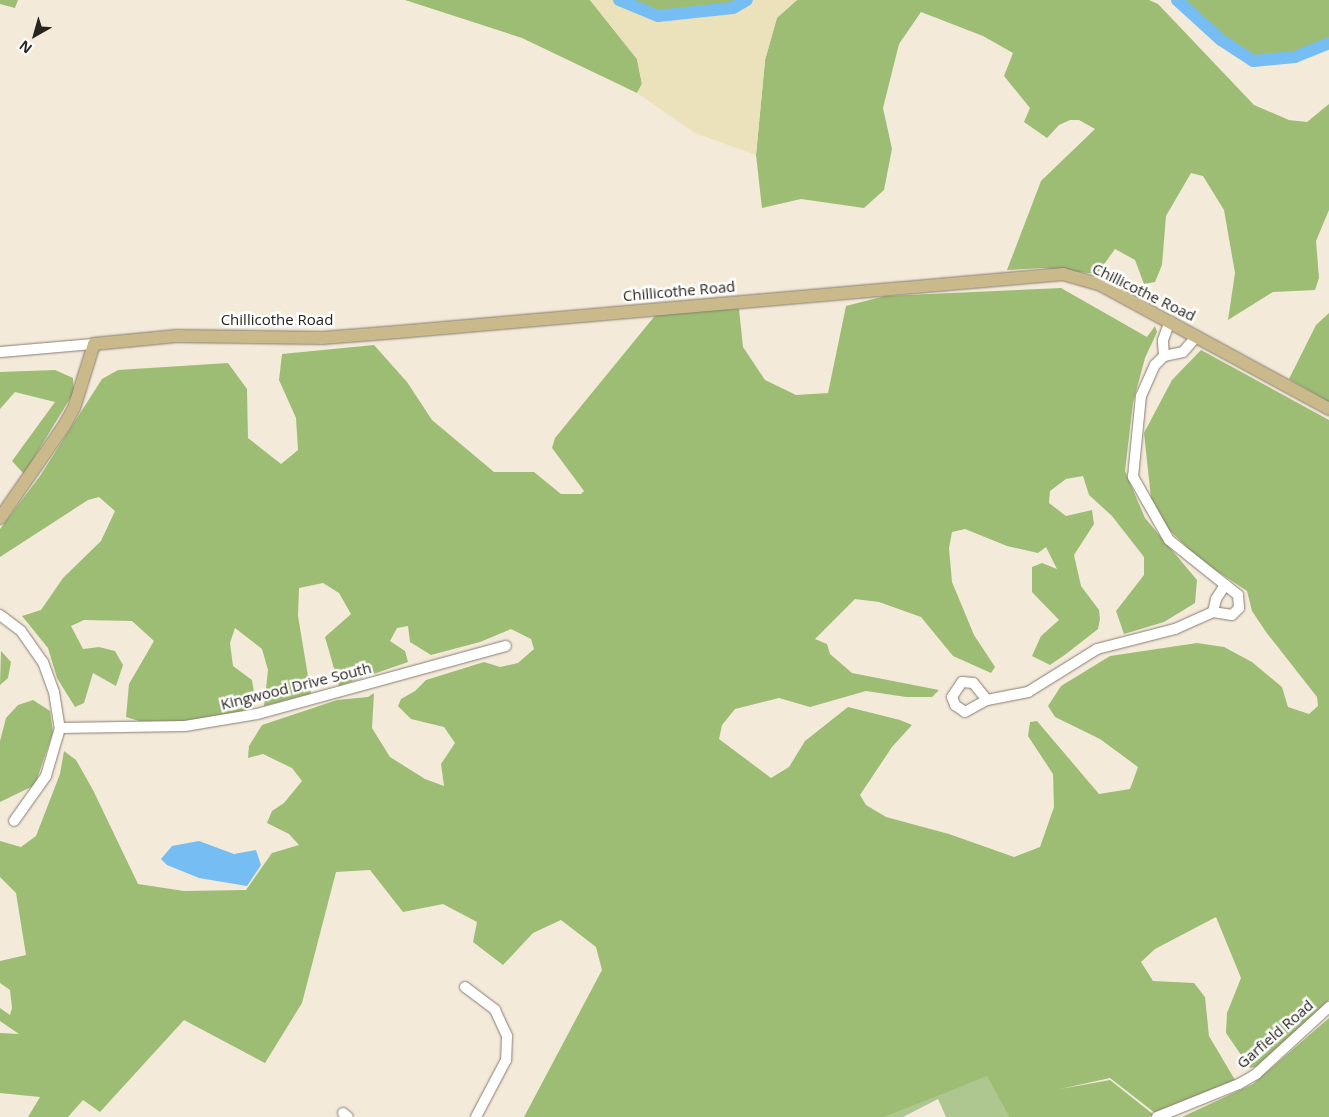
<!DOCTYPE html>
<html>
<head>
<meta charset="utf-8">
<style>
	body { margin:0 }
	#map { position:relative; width:1329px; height:1117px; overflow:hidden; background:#f4eada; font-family:"Open Sans",sans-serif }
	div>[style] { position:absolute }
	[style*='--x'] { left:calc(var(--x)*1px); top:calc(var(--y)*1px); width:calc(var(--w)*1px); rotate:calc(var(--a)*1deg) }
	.green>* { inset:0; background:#aec790 }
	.forest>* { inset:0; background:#9dbd74 }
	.sand>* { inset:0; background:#ebe2bc }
	.water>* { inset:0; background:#76bdf3 }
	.river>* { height:12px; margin:-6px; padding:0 6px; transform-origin:6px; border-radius:6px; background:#76bdf3 }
	.roads { filter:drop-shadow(0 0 1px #867d70) drop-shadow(0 0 1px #867d70) }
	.minor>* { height:10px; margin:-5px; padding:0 5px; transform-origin:5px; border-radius:5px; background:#fff }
	.major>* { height:12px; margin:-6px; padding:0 6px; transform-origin:6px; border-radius:6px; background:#cab98a }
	span { translate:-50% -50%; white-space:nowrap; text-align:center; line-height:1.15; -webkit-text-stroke:5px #fff; paint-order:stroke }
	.street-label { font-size:15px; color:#28241e }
	.north { position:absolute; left:10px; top:10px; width:50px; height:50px; -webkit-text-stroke:4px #fff; paint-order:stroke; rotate:218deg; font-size:14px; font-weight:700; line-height:20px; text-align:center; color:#28241e }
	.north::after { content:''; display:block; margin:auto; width:18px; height:22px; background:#28241e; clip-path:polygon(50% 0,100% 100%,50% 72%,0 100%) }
</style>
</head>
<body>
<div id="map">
	<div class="green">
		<i style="clip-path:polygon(987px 1075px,1009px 1117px,946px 1117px,938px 1099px,903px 1117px,885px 1117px)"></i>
	</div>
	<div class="forest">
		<i style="clip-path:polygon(0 0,18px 0,15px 8px,0 4px)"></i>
		<i style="clip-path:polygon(405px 0,590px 0,637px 59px,642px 84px,637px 93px,522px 38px)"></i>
		<i style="clip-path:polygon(619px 0,747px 0,733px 8px,658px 16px)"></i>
		<i style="clip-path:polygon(797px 0,1149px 0,1158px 4px,1254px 105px,1289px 120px,1307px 122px,1329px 104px,1329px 210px,1316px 241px,1319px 278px,1315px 290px,1273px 292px,1228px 320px,1235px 273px,1224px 210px,1203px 176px,1191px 173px,1166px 216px,1162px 265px,1155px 282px,1144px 284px,1135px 260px,1115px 249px,1097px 274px,1043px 268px,1007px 270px,1041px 181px,1095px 129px,1079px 120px,1070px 120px,1059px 125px,1047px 138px,1024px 122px,1030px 108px,1004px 76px,1013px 53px,983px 36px,921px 12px,899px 44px,883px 108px,892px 149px,884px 190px,864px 208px,801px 199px,762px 208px,756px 155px,765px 60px,777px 17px)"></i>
		<i style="clip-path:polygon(1183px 0,1329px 0,1329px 43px,1295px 57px,1253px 61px,1221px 40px)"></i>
		<i style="clip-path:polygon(1061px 288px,1147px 337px,1155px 326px,1157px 332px,1145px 358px,1133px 403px,1125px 471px,1145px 518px,1197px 580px,1195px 603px,1164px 622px,1124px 634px,1116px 611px,1144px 575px,1144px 557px,1112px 516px,1089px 495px,1083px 476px,1066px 479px,1050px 491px,1049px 503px,1066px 516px,1092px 510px,1094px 524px,1074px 555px,1081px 586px,1099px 610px,1100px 619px,1098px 629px,1066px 654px,1050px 665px,1032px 656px,1041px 636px,1059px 620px,1032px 592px,1032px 567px,1042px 563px,1057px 569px,1046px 547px,1038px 553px,1007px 546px,965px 529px,952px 532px,949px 548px,952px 582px,974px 635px,995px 667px,991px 673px,953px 656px,921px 617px,879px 602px,855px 599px,815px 639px,827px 644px,830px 654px,852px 673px,939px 690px,932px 697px,906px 697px,866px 691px,810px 707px,779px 698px,735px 709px,722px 725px,719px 739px,771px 778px,789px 767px,805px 741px,848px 707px,900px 720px,912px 725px,892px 747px,860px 795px,866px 805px,886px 817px,949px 834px,1014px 857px,1040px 847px,1054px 807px,1053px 774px,1028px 736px,1030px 722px,1037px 721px,1099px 794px,1130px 789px,1138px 767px,1100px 739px,1055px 717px,1048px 706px,1061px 686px,1110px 656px,1197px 643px,1224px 647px,1252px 662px,1282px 687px,1288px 707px,1309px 714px,1318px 706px,1317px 697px,1266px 632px,1252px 611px,1247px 591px,1200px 560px,1165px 526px,1151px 498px,1144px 433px,1172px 380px,1201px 350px,1329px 420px,1329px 1000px,1259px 1066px,1250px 1068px,1226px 1033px,1227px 1013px,1241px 978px,1216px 917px,1155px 949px,1141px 962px,1153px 981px,1194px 983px,1205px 997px,1209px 1036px,1235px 1080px,1155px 1113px,1110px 1078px,1060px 1089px,1110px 1080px,1154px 1115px,1148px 1117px,1009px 1117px,987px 1076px,885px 1117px,524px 1117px,602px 970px,596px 947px,561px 920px,533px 933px,503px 965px,473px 942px,477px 922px,443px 904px,403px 912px,370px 870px,336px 872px,302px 1003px,265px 1063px,184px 1020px,100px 1112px,83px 1100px,68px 1117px,28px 1117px,40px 1097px,0 1093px,0 1033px,19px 1034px,0 1021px,0 1008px,10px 1015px,12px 1008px,10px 990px,0 983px,0 961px,26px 955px,16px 893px,0 877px,0 841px,21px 847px,36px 836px,60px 774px,64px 751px,76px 760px,93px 790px,138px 884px,184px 891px,246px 890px,272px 853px,299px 845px,289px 834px,267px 823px,272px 811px,284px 803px,302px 781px,292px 768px,263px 754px,248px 758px,249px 746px,262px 725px,337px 700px,368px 697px,374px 693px,372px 728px,390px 757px,425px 779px,444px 786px,441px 764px,455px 743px,444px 727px,411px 719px,398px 706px,401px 699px,415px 691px,426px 680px,484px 662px,500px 667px,518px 663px,534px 649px,531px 639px,511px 629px,480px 642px,431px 655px,410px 642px,408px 626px,397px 628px,390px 641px,405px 651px,408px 662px,339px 686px,325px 637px,351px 614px,339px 593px,323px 583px,299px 588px,298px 616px,311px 694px,264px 706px,268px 670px,262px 649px,235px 628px,230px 643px,233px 666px,252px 680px,255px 698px,249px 711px,187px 722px,139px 721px,126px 717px,129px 684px,154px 641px,132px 621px,84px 620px,71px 626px,83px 649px,99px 647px,115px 651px,123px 665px,116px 686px,93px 673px,84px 703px,75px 707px,57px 678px,48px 648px,22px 616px,41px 610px,63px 578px,101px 541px,115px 511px,99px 497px,88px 500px,0 557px,0 529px,40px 476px,102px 379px,118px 370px,228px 363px,247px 389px,248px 438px,281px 464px,298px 450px,296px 418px,279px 380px,282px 354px,374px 345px,407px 382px,432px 420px,494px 472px,534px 472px,561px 494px,581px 494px,584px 491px,552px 448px,555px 438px,658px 312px,739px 309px,743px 347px,765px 380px,796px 395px,828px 393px,846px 306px,885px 296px)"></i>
		<i style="clip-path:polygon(1329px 313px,1329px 402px,1289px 379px,1316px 325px)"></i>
		<i style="clip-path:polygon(55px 370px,73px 378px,74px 392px,24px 474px,12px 461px,55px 402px,15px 392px,0 409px,0 372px)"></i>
		<i style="clip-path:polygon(1px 651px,11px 662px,8px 678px,0 685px)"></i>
		<i style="clip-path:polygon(33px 700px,50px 711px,53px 732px,35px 785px,0 802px,0 741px,6px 718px,18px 705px)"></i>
		<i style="clip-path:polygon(1329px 1018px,1329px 1117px,1182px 1117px,1253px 1084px)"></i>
	</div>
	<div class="sand">
		<i style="clip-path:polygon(590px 0,619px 0,659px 16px,733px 8px,747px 0,797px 0,777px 18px,765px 60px,756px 155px,695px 133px,637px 93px,642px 84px,637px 59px)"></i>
	</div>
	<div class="water">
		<i style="clip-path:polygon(199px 841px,234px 854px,256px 850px,261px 865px,247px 886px,199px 878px,167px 865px,161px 859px,172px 846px)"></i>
	</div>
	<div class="river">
		<i style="--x:619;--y:0;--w:42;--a:22.3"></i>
		<i style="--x:658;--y:16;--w:75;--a:-6.1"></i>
		<i style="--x:733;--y:8;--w:16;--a:-30"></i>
		<i style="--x:1177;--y:0;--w:59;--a:42.3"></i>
		<i style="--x:1221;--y:40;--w:38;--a:33"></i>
		<i style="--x:1253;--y:61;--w:42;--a:-5.4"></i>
		<i style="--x:1295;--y:57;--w:37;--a:-22"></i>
	</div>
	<div class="roads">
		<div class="minor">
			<i style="--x:0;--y:352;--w:94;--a:-4.9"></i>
			<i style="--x:1164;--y:356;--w:16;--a:-94"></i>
			<i style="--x:1163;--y:340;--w:20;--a:-70"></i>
			<i style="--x:1213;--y:612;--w:13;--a:-77"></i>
			<i style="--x:1216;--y:599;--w:17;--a:-57"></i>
			<i style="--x:0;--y:615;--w:26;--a:37"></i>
			<i style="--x:21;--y:631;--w:38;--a:55"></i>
			<i style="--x:43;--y:662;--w:32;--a:70"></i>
			<i style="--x:54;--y:692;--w:36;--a:81"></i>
			<i style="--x:60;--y:728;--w:50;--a:106.3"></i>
			<i style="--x:46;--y:776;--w:55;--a:125.4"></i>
			<i style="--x:987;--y:700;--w:22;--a:-129"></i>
			<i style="--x:973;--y:683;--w:11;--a:-175"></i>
			<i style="--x:962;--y:682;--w:18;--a:124"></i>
			<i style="--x:952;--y:697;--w:9;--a:69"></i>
			<i style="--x:955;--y:705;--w:12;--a:35"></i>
			<i style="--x:965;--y:712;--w:25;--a:-29"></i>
			<i style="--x:987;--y:700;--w:42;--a:-11"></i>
			<i style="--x:1028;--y:692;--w:81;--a:-31.9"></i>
			<i style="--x:1097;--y:649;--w:81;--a:-14.4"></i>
			<i style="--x:1175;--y:629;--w:42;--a:-24.1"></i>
			<i style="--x:1213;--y:612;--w:19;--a:9"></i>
			<i style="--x:1232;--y:615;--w:10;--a:-45"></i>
			<i style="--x:1239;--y:608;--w:13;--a:-94"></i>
			<i style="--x:1238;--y:595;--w:88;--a:-141.4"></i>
			<i style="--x:1169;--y:540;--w:73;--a:-119.7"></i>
			<i style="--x:1133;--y:477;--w:81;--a:-84.4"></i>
			<i style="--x:1141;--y:396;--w:34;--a:-66"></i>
			<i style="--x:1155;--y:365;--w:13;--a:-45"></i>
			<i style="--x:1164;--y:356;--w:19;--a:-12"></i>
			<i style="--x:1183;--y:352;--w:21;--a:-49"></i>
			<i style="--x:60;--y:728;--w:125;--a:-0.9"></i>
			<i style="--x:185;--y:726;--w:73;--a:-9.5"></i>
			<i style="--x:257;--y:714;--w:258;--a:-15.3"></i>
			<i style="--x:465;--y:987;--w:38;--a:37"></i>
			<i style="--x:495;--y:1010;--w:29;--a:65"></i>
			<i style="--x:507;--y:1036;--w:24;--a:92"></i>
			<i style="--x:506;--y:1060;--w:64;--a:117.8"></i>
			<i style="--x:343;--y:1113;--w:6;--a:39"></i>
			<i style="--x:1157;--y:1117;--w:88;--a:-21.9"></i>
			<i style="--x:1239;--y:1084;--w:20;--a:-30"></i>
			<i style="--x:1256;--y:1074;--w:99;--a:-42.5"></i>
		</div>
		<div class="major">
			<i style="--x:0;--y:518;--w:112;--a:-55.2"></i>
			<i style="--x:64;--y:426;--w:21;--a:-61"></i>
			<i style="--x:74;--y:408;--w:67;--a:-72.6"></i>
			<i style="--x:94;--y:344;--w:83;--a:-5.5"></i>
			<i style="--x:177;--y:336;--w:145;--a:0.8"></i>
			<i style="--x:322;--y:338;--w:76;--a:-4.5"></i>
			<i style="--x:398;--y:332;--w:668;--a:-4.98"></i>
			<i style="--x:1063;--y:274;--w:40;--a:16"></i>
			<i style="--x:1101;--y:285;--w:260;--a:28.5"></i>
		</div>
	</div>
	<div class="street-label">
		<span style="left:679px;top:291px;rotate:-5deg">Chillicothe Road</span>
		<span style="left:1144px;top:292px;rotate:26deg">Chillicothe Road</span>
		<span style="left:277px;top:320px">Chillicothe Road</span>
		<span style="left:296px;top:686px;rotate:-14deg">Kingwood Drive South</span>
		<span style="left:1275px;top:1034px;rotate:-41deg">Garfield Road</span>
	</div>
	<div class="north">N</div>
</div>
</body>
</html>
